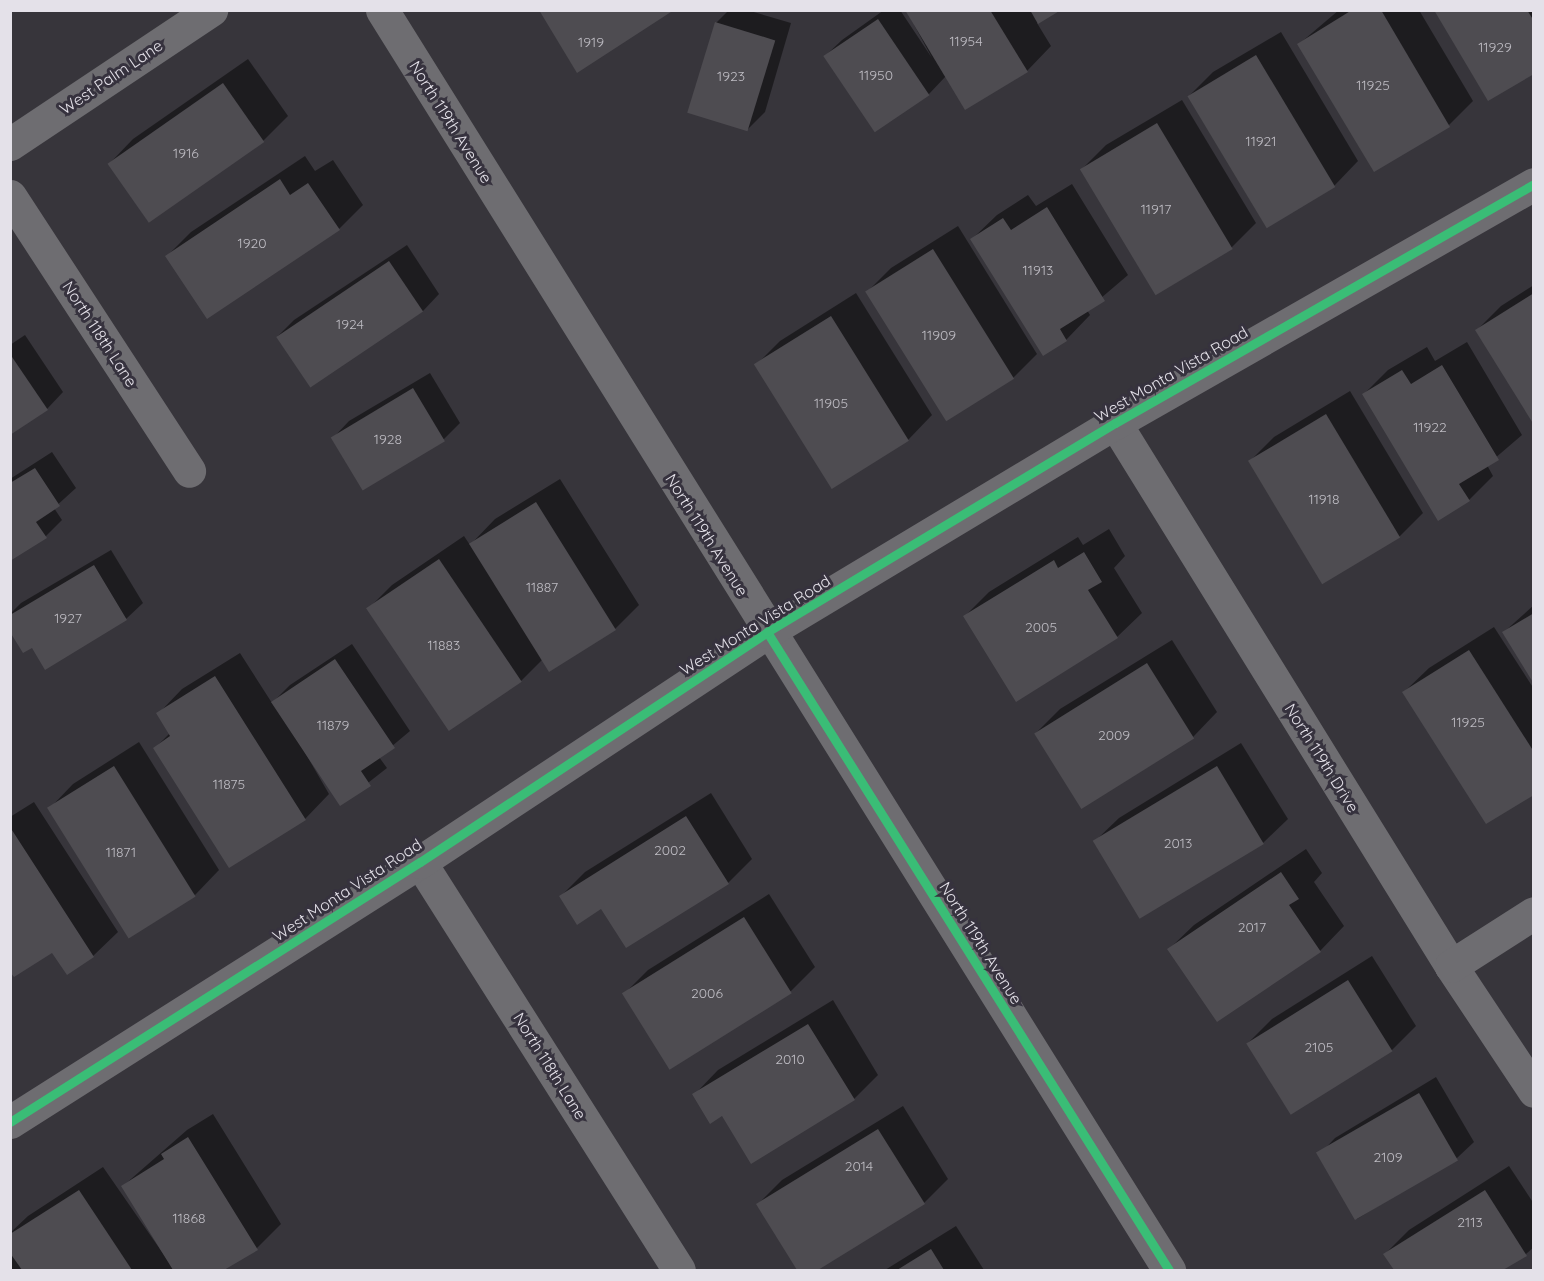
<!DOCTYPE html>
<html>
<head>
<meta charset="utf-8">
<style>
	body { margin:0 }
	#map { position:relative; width:1544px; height:1281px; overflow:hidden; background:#37353b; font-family:Quicksand,sans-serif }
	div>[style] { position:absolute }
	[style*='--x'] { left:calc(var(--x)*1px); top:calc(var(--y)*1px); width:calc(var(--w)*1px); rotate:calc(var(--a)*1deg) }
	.shadow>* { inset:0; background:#0007 }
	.building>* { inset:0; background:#4e4c51; transform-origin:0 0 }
	.minor>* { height:33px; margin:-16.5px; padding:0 16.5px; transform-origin:16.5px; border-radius:16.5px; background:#6e6d71 }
	.cycleway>* { height:9px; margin:-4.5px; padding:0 4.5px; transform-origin:4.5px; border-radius:4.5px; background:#3abd76 }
	span { translate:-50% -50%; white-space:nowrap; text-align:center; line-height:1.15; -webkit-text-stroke:6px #36323e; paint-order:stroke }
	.number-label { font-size:14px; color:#bebcc3 }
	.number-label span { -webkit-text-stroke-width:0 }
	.street-label { font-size:16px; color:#e4e1e9 }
	.frame { position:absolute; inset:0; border:12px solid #e4e1e9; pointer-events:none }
</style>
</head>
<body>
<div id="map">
	<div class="shadow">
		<i style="clip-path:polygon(729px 10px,747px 10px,791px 23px,765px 112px,748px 129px,716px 23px)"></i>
		<i style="clip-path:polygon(884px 10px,900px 10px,932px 58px,906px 10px,1058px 10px,1037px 23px,1051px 46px,1027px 71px,946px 76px,929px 94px,825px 56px,842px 40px)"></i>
		<i style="clip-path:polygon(1339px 10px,1419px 10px,1473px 101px,1449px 125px,1299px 44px)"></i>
		<i style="clip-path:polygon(1436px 10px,1534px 10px,1534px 72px)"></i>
		<i style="clip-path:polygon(1281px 32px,1358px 161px,1334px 186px,1189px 96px,1213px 72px)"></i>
		<i style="clip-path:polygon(248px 59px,288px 116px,263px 141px,148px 221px,109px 164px,133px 139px)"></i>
		<i style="clip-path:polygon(1182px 100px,1256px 223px,1231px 248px,1155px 293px,1082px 169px,1106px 145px)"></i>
		<i style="clip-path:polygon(305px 156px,315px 171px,333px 160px,363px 205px,339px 229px,167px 256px,191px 232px)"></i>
		<i style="clip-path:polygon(1072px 184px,1128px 275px,1087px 310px,1090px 315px,1066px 340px,1043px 354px,972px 239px,997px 215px,1028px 195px,1036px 206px)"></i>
		<i style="clip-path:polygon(958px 226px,1037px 354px,1013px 378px,867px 292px,891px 268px)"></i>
		<i style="clip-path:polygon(407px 245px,439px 294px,423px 311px,310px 385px,278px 336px,294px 320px)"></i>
		<i style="clip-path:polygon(1534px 285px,1534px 422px,1477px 330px,1501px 306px)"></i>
		<i style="clip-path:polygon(856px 293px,932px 415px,908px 440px,756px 365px,780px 341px)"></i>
		<i style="clip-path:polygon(25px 335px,63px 392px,47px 409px,10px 433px,10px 345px)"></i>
		<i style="clip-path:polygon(1467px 342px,1522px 435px,1487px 465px,1493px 476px,1469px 500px,1364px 394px,1388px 370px,1427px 347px,1435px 361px)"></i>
		<i style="clip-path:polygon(430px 373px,460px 423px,444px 439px,333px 438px,349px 421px)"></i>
		<i style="clip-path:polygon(1350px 391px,1423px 513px,1399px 537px,1250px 461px,1274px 437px)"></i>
		<i style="clip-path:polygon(52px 452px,76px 488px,54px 508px,62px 520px,46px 536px,10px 559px,10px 479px)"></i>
		<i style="clip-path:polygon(560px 479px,639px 605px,615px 629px,543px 659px,521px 681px,368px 609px,392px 585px,464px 536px,470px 545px,495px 519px)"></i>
		<i style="clip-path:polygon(1109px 529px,1125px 556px,1114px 568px,1142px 613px,1117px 637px,965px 616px,989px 592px,1078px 537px,1083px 545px)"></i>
		<i style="clip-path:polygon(111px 550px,143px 603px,126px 619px,10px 629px,10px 614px,21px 603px)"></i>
		<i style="clip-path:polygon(1534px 605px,1534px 681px,1504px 632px)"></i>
		<i style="clip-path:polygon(1494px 627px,1534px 689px,1534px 793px,1404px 692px,1429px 668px)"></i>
		<i style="clip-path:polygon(1172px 640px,1217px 712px,1193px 737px,1036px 733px,1060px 709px)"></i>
		<i style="clip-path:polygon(352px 644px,410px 731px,379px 757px,387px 768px,341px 804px,296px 737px,329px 794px,305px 819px,155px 748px,170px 733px,158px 714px,182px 689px,240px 653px,272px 703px,290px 685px)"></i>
		<i style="clip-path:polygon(139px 742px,219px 870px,195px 895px,49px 809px,73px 784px)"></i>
		<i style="clip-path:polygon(1241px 743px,1288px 819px,1263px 843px,1094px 842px,1119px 818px)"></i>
		<i style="clip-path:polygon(711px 793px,752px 859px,728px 883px,602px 907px,561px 896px,585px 872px)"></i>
		<i style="clip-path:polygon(34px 802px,118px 932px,93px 956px,67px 973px,53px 951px,10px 969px,10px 817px)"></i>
		<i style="clip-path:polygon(1306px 849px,1322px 873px,1314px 882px,1344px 926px,1320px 951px,1169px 949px,1194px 925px)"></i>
		<i style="clip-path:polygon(769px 894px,815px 967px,791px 991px,624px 994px,648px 970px)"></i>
		<i style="clip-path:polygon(1372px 956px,1416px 1026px,1392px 1050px,1292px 1113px,1248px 1043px,1272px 1019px)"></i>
		<i style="clip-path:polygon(833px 1000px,878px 1075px,854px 1099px,722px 1114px,694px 1095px,718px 1070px)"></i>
		<i style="clip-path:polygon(1436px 1077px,1474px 1142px,1457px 1158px,1357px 1219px,1319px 1155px,1335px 1138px)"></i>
		<i style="clip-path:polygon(903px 1106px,948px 1179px,924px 1203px,815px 1270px,799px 1270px,758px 1204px,782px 1180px)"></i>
		<i style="clip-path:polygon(213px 1114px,281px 1224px,257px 1248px,221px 1270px,10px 1270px,10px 1233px,28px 1216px,103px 1167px,171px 1265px,123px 1186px,187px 1130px)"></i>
		<i style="clip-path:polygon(1509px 1166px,1534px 1204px,1534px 1247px,1526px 1254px,1500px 1270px,1395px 1270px,1385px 1254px,1409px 1230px)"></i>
		<i style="clip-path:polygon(956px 1226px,984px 1270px,885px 1270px)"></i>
	</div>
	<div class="building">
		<i style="clip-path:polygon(539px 10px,674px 10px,577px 73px)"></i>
		<i style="clip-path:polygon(905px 10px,990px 10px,1028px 72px,965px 110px)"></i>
		<i style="clip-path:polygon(1030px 10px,1061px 10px,1038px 24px)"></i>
		<i style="clip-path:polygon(1352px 10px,1381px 10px,1450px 127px,1374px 172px,1297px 44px)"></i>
		<i style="clip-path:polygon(1434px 10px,1527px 10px,1534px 21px,1534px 74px,1488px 101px)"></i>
		<i style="left:878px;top:19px;width:92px;height:66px;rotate:56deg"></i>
		<i style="left:715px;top:22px;width:63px;height:95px;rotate:17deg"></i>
		<i style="left:1256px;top:55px;width:154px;height:80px;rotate:59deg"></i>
		<i style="left:223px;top:83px;width:72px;height:141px;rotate:55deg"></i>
		<i style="left:1157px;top:123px;width:147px;height:90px;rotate:59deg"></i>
		<i style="clip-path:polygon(280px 179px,290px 195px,308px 183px,340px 230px,207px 319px,165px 256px)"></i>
		<i style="clip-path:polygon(1047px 207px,1105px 301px,1060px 329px,1067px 341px,1043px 356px,970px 239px,1003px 218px,1011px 230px)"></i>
		<i style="left:933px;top:249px;width:153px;height:80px;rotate:58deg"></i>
		<i style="left:389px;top:261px;width:61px;height:136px;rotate:56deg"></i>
		<i style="clip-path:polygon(1534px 293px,1534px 425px,1475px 330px)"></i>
		<i style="left:831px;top:316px;width:147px;height:91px;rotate:58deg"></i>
		<i style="clip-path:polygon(10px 354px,48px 410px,10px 435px)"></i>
		<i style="clip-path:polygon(1442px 365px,1499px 460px,1459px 484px,1470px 501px,1438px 521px,1362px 394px,1402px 370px,1411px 384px)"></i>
		<i style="left:413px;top:388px;width:62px;height:96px;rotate:59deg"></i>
		<i style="left:1326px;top:414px;width:144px;height:91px;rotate:59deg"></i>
		<i style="clip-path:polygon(35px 468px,60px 506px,36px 522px,47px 538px,10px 561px,10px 483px)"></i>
		<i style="left:536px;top:502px;width:151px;height:79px;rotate:58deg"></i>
		<i style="clip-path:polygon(1084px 552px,1102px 582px,1088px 590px,1118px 638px,1016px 702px,963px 616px,1054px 560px,1058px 568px)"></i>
		<i style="left:439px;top:559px;width:148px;height:88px;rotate:56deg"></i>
		<i style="clip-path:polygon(94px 565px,127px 620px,45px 670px,32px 648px,23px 653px,10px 632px,10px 615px)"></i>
		<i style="clip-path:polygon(1534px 613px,1534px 684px,1502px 632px)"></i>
		<i style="clip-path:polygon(1469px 650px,1534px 752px,1534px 795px,1486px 824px,1402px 692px)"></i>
		<i style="clip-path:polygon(335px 659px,395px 748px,361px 771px,371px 786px,340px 806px,271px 702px)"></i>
		<i style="left:1147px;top:663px;width:89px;height:133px;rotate:58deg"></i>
		<i style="clip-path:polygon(215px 676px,306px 820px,229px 868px,153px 748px,170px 736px,156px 713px)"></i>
		<i style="left:114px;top:766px;width:154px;height:79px;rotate:58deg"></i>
		<i style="left:1217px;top:766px;width:91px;height:145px;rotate:59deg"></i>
		<i style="clip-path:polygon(686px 816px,729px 884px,626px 948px,601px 909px,577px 925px,559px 896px)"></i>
		<i style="clip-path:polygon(10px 827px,94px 957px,67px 975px,52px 953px,14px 977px,10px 972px)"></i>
		<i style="clip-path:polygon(1281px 872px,1299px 899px,1289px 905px,1321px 952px,1217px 1022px,1167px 949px)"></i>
		<i style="left:744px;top:917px;width:90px;height:144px;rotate:58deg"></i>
		<i style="left:1348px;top:980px;width:84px;height:120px;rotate:58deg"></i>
		<i style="clip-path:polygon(808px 1024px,855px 1100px,751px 1164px,722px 1116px,710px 1124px,692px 1094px)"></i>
		<i style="left:1419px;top:1093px;width:78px;height:119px;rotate:60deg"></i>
		<i style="clip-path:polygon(878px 1129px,925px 1204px,818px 1270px,797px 1270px,756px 1204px)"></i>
		<i style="clip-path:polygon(188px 1137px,258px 1250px,224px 1270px,173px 1270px,121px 1186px,164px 1159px,161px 1154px)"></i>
		<i style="clip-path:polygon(79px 1190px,132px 1270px,22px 1270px,10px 1253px,10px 1234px)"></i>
		<i style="clip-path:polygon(1485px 1190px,1527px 1256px,1503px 1270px,1394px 1270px,1383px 1254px)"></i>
		<i style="clip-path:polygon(931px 1249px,944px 1270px,897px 1270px)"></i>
	</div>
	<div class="minor">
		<i style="--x:382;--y:10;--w:1486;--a:58.01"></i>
		<i style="--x:10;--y:144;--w:242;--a:-33.7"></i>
		<i style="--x:10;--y:196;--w:328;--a:56.9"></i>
		<i style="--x:1115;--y:423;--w:639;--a:58.25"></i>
		<i style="--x:1451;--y:966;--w:150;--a:56.4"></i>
		<i style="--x:420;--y:862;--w:483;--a:57.6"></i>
		<i style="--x:1451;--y:966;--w:98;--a:-32.6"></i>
		<i style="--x:10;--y:1122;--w:485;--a:-32.4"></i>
		<i style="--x:420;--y:862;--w:416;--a:-33.5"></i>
		<i style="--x:767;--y:632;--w:406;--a:-31"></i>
		<i style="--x:1115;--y:423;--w:482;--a:-29.7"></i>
	</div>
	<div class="cycleway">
		<i style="--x:767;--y:632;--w:754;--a:57.79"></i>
		<i style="--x:10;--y:1122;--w:485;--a:-32.4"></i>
		<i style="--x:420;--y:862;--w:416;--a:-33.5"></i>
		<i style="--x:767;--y:632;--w:406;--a:-31"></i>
		<i style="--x:1115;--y:423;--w:482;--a:-29.7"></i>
	</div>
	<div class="number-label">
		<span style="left:966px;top:41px">11954</span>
		<span style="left:591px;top:42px">1919</span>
		<span style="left:1495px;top:47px">11929</span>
		<span style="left:876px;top:75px">11950</span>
		<span style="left:731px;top:76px">1923</span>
		<span style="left:1373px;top:85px">11925</span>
		<span style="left:1261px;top:141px">11921</span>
		<span style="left:186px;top:153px">1916</span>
		<span style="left:1156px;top:209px">11917</span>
		<span style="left:252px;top:243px">1920</span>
		<span style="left:1038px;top:270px">11913</span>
		<span style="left:350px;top:324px">1924</span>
		<span style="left:939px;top:335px">11909</span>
		<span style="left:831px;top:403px">11905</span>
		<span style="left:1430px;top:427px">11922</span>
		<span style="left:388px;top:439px">1928</span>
		<span style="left:1324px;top:499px">11918</span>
		<span style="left:542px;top:587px">11887</span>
		<span style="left:68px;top:618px">1927</span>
		<span style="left:1041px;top:627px">2005</span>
		<span style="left:444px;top:645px">11883</span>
		<span style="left:1468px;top:722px">11925</span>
		<span style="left:333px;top:725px">11879</span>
		<span style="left:1114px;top:735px">2009</span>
		<span style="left:229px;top:784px">11875</span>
		<span style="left:1178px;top:843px">2013</span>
		<span style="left:670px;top:850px">2002</span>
		<span style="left:121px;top:852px">11871</span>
		<span style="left:1252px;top:927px">2017</span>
		<span style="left:707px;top:993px">2006</span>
		<span style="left:1319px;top:1047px">2105</span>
		<span style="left:790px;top:1059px">2010</span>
		<span style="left:1388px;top:1157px">2109</span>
		<span style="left:859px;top:1166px">2014</span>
		<span style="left:189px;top:1218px">11868</span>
		<span style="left:1470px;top:1222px">2113</span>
	</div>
	<div class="street-label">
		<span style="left:111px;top:77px;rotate:-34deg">West Palm Lane</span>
		<span style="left:451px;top:122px;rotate:58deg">North 119th Avenue</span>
		<span style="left:100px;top:334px;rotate:57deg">North 118th Lane</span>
		<span style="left:1171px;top:374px;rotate:-30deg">West Monta Vista Road</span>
		<span style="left:707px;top:535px;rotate:58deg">North 119th Avenue</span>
		<span style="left:755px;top:625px;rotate:-32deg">West Monta Vista Road</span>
		<span style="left:1322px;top:758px;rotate:58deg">North 119th Drive</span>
		<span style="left:347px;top:890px;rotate:-33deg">West Monta Vista Road</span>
		<span style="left:981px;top:943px;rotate:58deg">North 119th Avenue</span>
		<span style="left:550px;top:1066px;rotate:58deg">North 118th Lane</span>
	</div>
	<div class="frame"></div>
</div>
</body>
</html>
